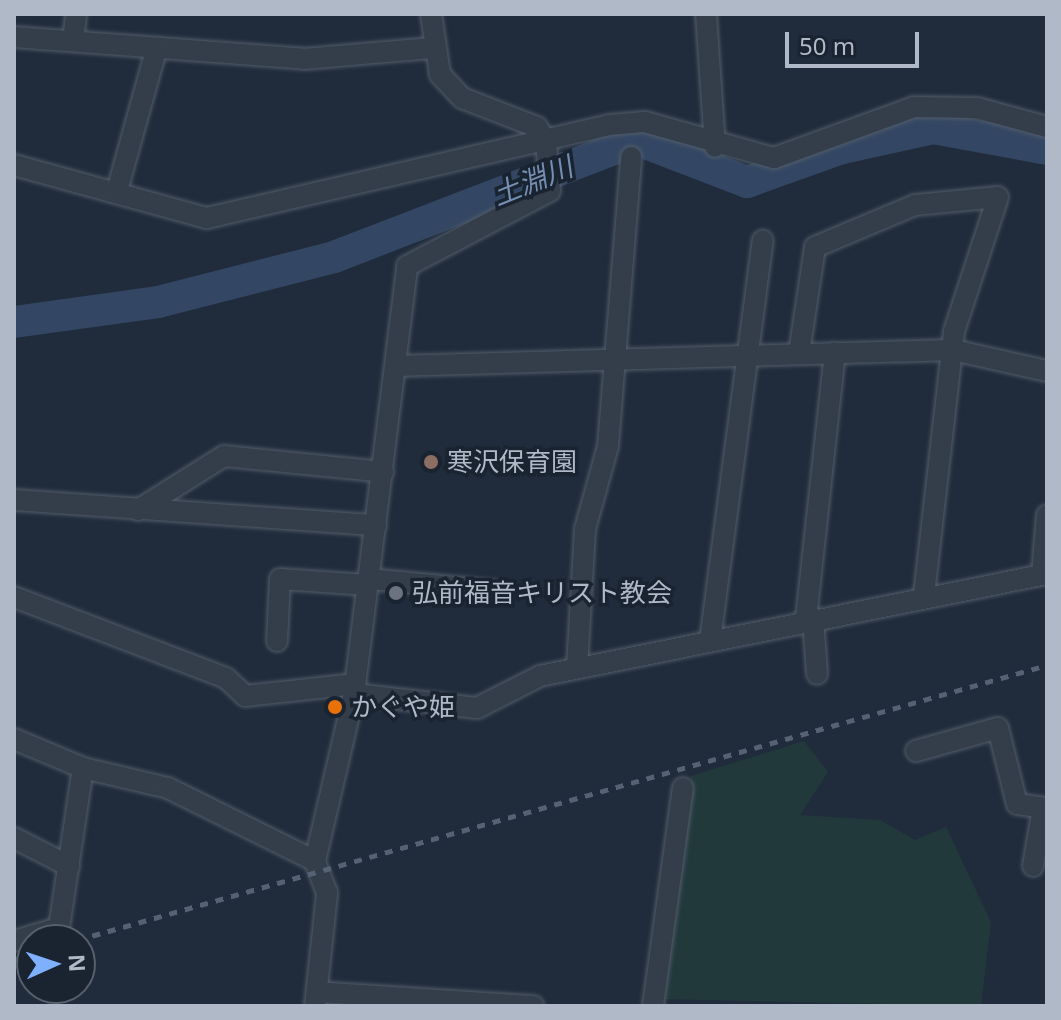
<!DOCTYPE html>
<html>
<head>
<meta charset="utf-8">
<style>
	body { margin:0 }
	#map { position:relative; width:1061px; height:1020px; overflow:hidden; background:#202c3b; font-family:"Noto Sans","Noto Sans JP",sans-serif }
	div>[style] { position:absolute }
	[style*='--x'] { left:calc(var(--x)*1px); top:calc(var(--y)*1px); width:calc(var(--w)*1px); rotate:calc(var(--a)*1deg) }
	.green>* { inset:0; background:#22393c }
	.river>* { height:32px; margin:-16px; padding:0 16px; transform-origin:16px; border-radius:16px; background:#334764 }
	.roads { filter:drop-shadow(0 0 2px #525c69) drop-shadow(0 0 2px #525c69) }
	.minor>* { height:20px; margin:-10px; padding:0 10px; transform-origin:10px; border-radius:10px; background:#343e4b }
	.rail>* { height:5px; margin-top:-2.5px; transform-origin:0; background:repeating-linear-gradient(90deg,#566273 0 8px,transparent 0 16px) }
	.dots>* { width:22px; height:22px; translate:-50% -50%; box-sizing:border-box; border:4px solid #1a2330; border-radius:50% }
	span { translate:-50% -50%; white-space:nowrap; text-align:center; line-height:1.15; -webkit-text-stroke:7px #1a2330; paint-order:stroke }
	.poi-label { font-size:26px; color:#afb9c7 }
	.left { translate:0 -50%; text-align:left }
	.water-label { font-size:28px; color:#758fb2; font-style:italic }
	.frame { position:absolute; inset:0; border:16px solid #afb9c7; pointer-events:none }
	.north { position:absolute; left:16px; top:924px; width:80px; height:80px; box-sizing:border-box; background:#1a2330; border:2px solid #565f6c; border-radius:50%; rotate:87deg; font-size:22px; font-weight:700; line-height:32px; text-align:center; color:#afb9c7 }
	.north::after { content:''; display:block; margin:auto; width:28px; height:36px; background:#7eb0fd; clip-path:polygon(50% 0,100% 100%,50% 72%,0 100%) }
	.scale { position:absolute; left:785px; top:32px; width:134px; height:36px; box-sizing:border-box; border:4px solid #afb9c7; border-top:0; padding-left:10px; font-size:24px; line-height:28px; white-space:nowrap; color:#afb9c7; -webkit-text-stroke:6px #1a2330; paint-order:stroke }
</style>
</head>
<body>
<div id="map">
	<div class="green">
		<i style="clip-path:polygon(804px 741px,828px 772px,800px 815px,880px 820px,915px 840px,946px 827px,991px 922px,981px 1006px,661px 999px,691px 776px)"></i>
	</div>
	<div class="river">
		<i style="--x:14;--y:322;--w:145;--a:-7.9"></i>
		<i style="--x:158;--y:302;--w:182;--a:-14.3"></i>
		<i style="--x:334;--y:257;--w:326;--a:-21.1"></i>
		<i style="--x:638;--y:140;--w:117;--a:21.1"></i>
		<i style="--x:747;--y:182;--w:101;--a:-19.7"></i>
		<i style="--x:842;--y:148;--w:93;--a:-12.4"></i>
		<i style="--x:933;--y:128;--w:116;--a:10.4"></i>
	</div>
	<div class="roads">
		<div class="minor">
			<i style="--x:706;--y:14;--w:133;--a:86.1"></i>
			<i style="--x:14;--y:37;--w:291;--a:4.3"></i>
			<i style="--x:304;--y:59;--w:128;--a:-4.9"></i>
			<i style="--x:73;--y:40;--w:26;--a:-83"></i>
			<i style="--x:14;--y:165;--w:200;--a:15.4"></i>
			<i style="--x:207;--y:218;--w:413;--a:-13"></i>
			<i style="--x:609;--y:125;--w:36;--a:-5"></i>
			<i style="--x:645;--y:122;--w:134;--a:15.6"></i>
			<i style="--x:774;--y:158;--w:149;--a:-20"></i>
			<i style="--x:914;--y:107;--w:63;--a:0.9"></i>
			<i style="--x:977;--y:108;--w:73;--a:15.2"></i>
			<i style="--x:117;--y:191;--w:149;--a:-74.5"></i>
			<i style="--x:799;--y:353;--w:107;--a:-81.4"></i>
			<i style="--x:815;--y:247;--w:108;--a:-22.8"></i>
			<i style="--x:915;--y:205;--w:83;--a:-5.5"></i>
			<i style="--x:998;--y:197;--w:142;--a:108.1"></i>
			<i style="--x:954;--y:332;--w:267;--a:96.5"></i>
			<i style="--x:396;--y:366;--w:557;--a:-1.65"></i>
			<i style="--x:953;--y:350;--w:96;--a:12.6"></i>
			<i style="--x:14;--y:500;--w:363;--a:4"></i>
			<i style="--x:138;--y:510;--w:102;--a:-32.1"></i>
			<i style="--x:224;--y:456;--w:160;--a:5.7"></i>
			<i style="--x:1042;--y:574;--w:59;--a:-85.2"></i>
			<i style="--x:369;--y:579;--w:127;--a:5.4"></i>
			<i style="--x:14;--y:597;--w:227;--a:20.9"></i>
			<i style="--x:226;--y:678;--w:26;--a:43"></i>
			<i style="--x:245;--y:696;--w:111;--a:-6.2"></i>
			<i style="--x:813;--y:618;--w:56;--a:85.9"></i>
			<i style="--x:806;--y:619;--w:268;--a:-83.8"></i>
			<i style="--x:277;--y:641;--w:62;--a:-87.2"></i>
			<i style="--x:280;--y:579;--w:88;--a:3.9"></i>
			<i style="--x:710;--y:641;--w:404;--a:-82.5"></i>
			<i style="--x:577;--y:668;--w:139;--a:-86.7"></i>
			<i style="--x:585;--y:529;--w:86;--a:-74.5"></i>
			<i style="--x:608;--y:446;--w:290;--a:-85.4"></i>
			<i style="--x:354;--y:694;--w:124;--a:6.5"></i>
			<i style="--x:477;--y:708;--w:71;--a:-26.9"></i>
			<i style="--x:540;--y:676;--w:517;--a:-11.38"></i>
			<i style="--x:14;--y:739;--w:75;--a:22.8"></i>
			<i style="--x:83;--y:768;--w:87;--a:13.2"></i>
			<i style="--x:168;--y:788;--w:164;--a:26.4"></i>
			<i style="--x:916;--y:751;--w:85;--a:-15.7"></i>
			<i style="--x:998;--y:728;--w:78;--a:76"></i>
			<i style="--x:1017;--y:804;--w:30;--a:8"></i>
			<i style="--x:14;--y:838;--w:62;--a:27"></i>
			<i style="--x:1033;--y:866;--w:59;--a:-80.2"></i>
			<i style="--x:14;--y:941;--w:47;--a:-16.1"></i>
			<i style="--x:59;--y:928;--w:162;--a:-81.5"></i>
			<i style="--x:317;--y:992;--w:217;--a:3.7"></i>
			<i style="--x:315;--y:1006;--w:114;--a:-83.9"></i>
			<i style="--x:327;--y:893;--w:34;--a:-111"></i>
			<i style="--x:315;--y:861;--w:171;--a:-76.9"></i>
			<i style="--x:354;--y:694;--w:431;--a:-82.9"></i>
			<i style="--x:407;--y:266;--w:161;--a:-27.7"></i>
			<i style="--x:550;--y:191;--w:50;--a:-94.6"></i>
			<i style="--x:546;--y:141;--w:17;--a:-123"></i>
			<i style="--x:537;--y:127;--w:80;--a:-158.9"></i>
			<i style="--x:462;--y:98;--w:33;--a:-133"></i>
			<i style="--x:440;--y:74;--w:61;--a:-98.5"></i>
			<i style="--x:653;--y:1006;--w:220;--a:-82.2"></i>
		</div>
	</div>
	<div class="rail">
		<i style="--x:77;--y:940;--w:1008;--a:-15.83"></i>
		<i style="--x:14;--y:960;--w:19;--a:-18"></i>
	</div>
	<div class="dots">
		<i style="left:431px;top:462px;background:#8d6e63"></i>
		<i style="left:396px;top:593px;background:#6b7280"></i>
		<i style="left:335px;top:707px;background:#e8710a"></i>
	</div>
	<div class="poi-label">
		<span class="left" style="left:447px;top:462px">寒沢保育園</span>
		<span class="left" style="left:412px;top:593px">弘前福音キリスト教会</span>
		<span class="left" style="left:351px;top:707px">かぐや姫</span>
	</div>
	<div class="water-label">
		<span style="left:532px;top:180px;rotate:-22deg">土淵川</span>
	</div>
	<div class="frame"></div>
	<div class="north">N</div>
	<div class="scale">50 m</div>
</div>
</body>
</html>
